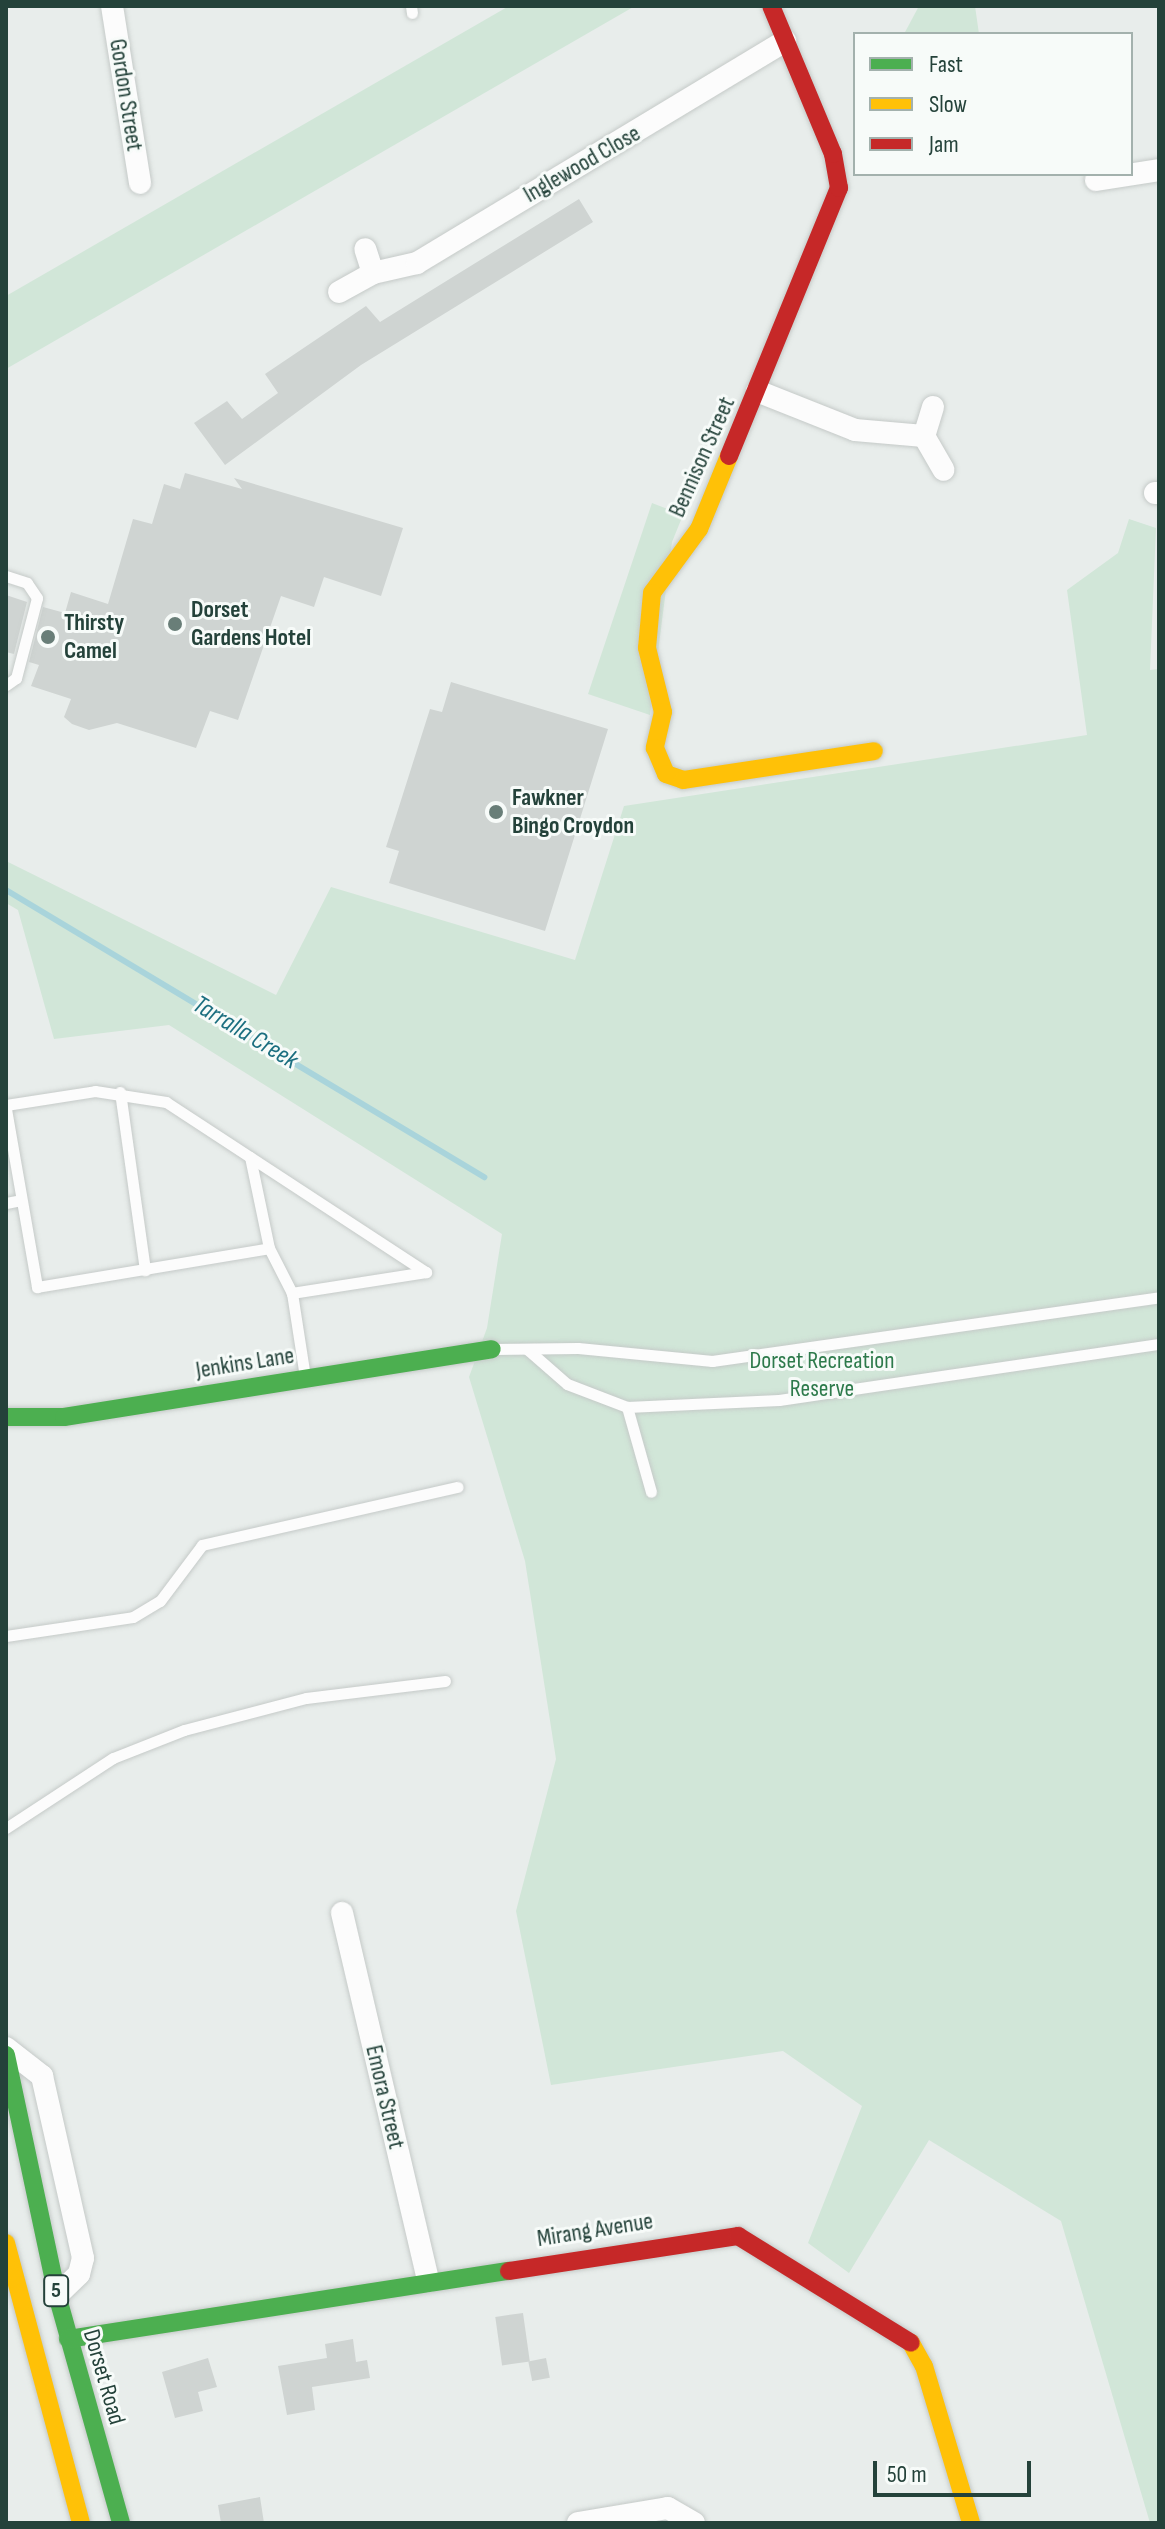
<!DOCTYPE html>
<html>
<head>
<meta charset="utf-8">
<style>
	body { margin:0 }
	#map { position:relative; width:1165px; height:2529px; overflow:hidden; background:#e8edeb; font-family:"Sofia Sans Condensed",sans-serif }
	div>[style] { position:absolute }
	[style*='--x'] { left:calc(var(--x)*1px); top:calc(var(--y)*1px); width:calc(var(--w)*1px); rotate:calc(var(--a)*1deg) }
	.green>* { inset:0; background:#d1e6d8 }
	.stream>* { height:6px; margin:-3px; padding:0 3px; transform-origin:3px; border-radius:3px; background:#a9d4db }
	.building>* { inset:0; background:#cfd4d2; transform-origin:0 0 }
	.roads { filter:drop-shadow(0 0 2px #c5cac8) drop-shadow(0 0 2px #c5cac8) }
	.lane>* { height:11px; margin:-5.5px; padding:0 5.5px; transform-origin:5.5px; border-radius:5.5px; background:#fcfcfc }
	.street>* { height:22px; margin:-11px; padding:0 11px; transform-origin:11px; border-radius:11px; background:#fcfcfc }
	.fast>* { height:18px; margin:-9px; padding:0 9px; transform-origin:9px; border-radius:9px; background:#4caf50 }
	.slow>* { height:18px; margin:-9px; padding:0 9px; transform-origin:9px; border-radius:9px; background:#ffc107 }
	.jam>* { height:18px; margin:-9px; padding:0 9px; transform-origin:9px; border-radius:9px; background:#c62828 }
	.dots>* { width:22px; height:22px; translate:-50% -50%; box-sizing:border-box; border:4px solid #f7fbf9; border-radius:50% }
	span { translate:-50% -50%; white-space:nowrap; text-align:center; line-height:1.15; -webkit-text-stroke:6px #f7fbf9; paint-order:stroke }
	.shield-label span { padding:2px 6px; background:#f7fbf9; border:2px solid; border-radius:6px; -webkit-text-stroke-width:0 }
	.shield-label { font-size:22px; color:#24423a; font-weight:700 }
	.street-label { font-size:24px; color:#24423a }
	.poi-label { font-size:24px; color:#24423a; font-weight:700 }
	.left { translate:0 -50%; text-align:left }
	.park-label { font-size:24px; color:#2d7a4b }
	.water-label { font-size:26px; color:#1c6f80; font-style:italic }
	.frame { position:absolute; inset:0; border:8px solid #24423a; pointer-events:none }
	.legend { position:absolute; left:853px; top:32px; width:280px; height:144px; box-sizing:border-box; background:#f7fbf9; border:2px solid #a3b1ad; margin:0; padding:10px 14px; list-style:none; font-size:24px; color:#24423a }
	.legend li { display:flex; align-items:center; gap:16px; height:40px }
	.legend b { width:40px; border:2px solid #a3b1ad }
	.scale { position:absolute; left:873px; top:2461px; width:158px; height:36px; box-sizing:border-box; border:4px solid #24423a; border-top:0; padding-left:10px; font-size:24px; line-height:28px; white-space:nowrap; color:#24423a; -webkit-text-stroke:6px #f7fbf9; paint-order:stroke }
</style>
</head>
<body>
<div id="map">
	<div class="green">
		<i style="clip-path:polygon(509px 6px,635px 6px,6px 369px,6px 296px)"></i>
		<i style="clip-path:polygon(919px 6px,975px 6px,979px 34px,904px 34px)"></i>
		<i style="clip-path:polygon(652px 503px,683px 515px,672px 542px,650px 715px,588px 694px)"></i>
		<i style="clip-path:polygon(1129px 519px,1156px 528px,1150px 670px,1159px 669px,1159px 2523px,1150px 2523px,1061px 2221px,929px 2140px,849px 2273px,808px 2243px,862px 2106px,783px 2051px,551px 2085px,516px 1911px,556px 1759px,525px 1561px,469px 1377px,487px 1328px,502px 1234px,169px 1025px,54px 1039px,18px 910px,6px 903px,6px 861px,276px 995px,331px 887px,575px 960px,624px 806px,1087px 735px,1067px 590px,1118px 553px)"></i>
	</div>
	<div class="stream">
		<i style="--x:6;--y:890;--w:558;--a:30.98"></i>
	</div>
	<div class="building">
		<i style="clip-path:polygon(579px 199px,593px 222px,361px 365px,225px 465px,194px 423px,227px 401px,242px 419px,278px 393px,265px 374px,366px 306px,380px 322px)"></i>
		<i style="clip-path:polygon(185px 473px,242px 489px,234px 478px,403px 528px,381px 596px,324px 577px,314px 607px,281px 596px,238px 720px,210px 711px,196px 748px,117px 723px,89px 730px,72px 724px,64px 717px,71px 699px,31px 686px,39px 665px,29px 662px,43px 607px,65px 613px,71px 592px,108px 604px,133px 519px,152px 524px,164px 484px,180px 489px)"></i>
		<i style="clip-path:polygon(6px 595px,27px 602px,14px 654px,6px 652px)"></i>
		<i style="clip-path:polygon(451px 682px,608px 729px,545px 931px,389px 883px,399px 851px,386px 847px,396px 816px,430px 709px,442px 712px)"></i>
		<i style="left:523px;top:2313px;width:49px;height:28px;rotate:82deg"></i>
		<i style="clip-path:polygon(353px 2339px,356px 2362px,367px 2360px,370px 2378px,312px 2387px,315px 2410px,287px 2415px,278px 2366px,327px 2358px,325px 2344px)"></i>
		<i style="clip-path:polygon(208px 2358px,217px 2387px,198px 2392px,203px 2411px,175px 2418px,162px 2372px)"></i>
		<i style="left:546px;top:2358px;width:20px;height:18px;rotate:79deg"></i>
		<i style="clip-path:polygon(260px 2497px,264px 2523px,221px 2523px,218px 2505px)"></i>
	</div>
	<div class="roads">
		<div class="lane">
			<i style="--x:411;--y:6;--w:7;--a:82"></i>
			<i style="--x:6;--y:576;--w:22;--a:18"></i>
			<i style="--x:27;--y:583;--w:18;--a:56"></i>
			<i style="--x:37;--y:598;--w:83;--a:104.7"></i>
			<i style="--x:16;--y:678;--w:12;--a:145"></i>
			<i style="--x:120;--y:1092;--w:180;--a:82"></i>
			<i style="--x:6;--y:1105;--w:90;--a:-8.9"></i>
			<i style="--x:95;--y:1091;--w:72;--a:8.8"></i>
			<i style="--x:166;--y:1102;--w:311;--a:33.2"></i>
			<i style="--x:426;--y:1272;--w:136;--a:171.1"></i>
			<i style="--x:6;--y:1109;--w:181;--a:80.1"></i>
			<i style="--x:37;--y:1287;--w:235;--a:-9.5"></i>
			<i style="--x:250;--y:1157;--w:93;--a:78.2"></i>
			<i style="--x:269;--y:1248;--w:51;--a:62.9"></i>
			<i style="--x:292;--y:1293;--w:85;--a:81.2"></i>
			<i style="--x:6;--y:1203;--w:15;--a:-11"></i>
			<i style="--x:493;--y:1349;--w:85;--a:-0.7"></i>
			<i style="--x:578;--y:1348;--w:135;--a:5.5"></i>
			<i style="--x:712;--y:1361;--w:452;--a:-8.1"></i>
			<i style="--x:527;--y:1349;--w:53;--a:41.2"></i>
			<i style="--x:567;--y:1384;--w:64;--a:21"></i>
			<i style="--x:627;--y:1407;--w:152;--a:-2.6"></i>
			<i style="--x:779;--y:1400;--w:384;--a:-8.4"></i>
			<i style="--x:627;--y:1407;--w:88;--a:74.2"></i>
			<i style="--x:6;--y:1636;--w:128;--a:-8.5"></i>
			<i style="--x:133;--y:1617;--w:31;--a:-31"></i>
			<i style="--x:160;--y:1601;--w:70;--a:-53.1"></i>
			<i style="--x:202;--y:1545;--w:262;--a:-12.8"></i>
			<i style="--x:6;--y:1828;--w:128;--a:-33.2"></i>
			<i style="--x:113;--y:1758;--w:76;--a:-21.5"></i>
			<i style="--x:184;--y:1730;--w:126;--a:-14.7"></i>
			<i style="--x:306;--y:1698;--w:140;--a:-7"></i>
		</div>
		<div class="street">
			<i style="--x:112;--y:6;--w:179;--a:81"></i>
			<i style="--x:1096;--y:180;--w:64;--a:-9"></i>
			<i style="--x:373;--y:273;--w:45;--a:-12.8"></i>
			<i style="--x:417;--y:263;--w:430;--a:-31.1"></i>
			<i style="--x:339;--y:292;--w:39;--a:-29"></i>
			<i style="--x:373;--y:273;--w:25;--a:-108"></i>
			<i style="--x:757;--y:391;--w:105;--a:21.7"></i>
			<i style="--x:855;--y:430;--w:69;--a:5"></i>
			<i style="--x:933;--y:407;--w:30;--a:107"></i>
			<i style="--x:924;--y:436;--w:39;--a:60"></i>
			<i style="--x:1155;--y:493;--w:4;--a:0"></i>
			<i style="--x:342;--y:1913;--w:378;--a:76.8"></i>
			<i style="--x:6;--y:2048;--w:46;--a:37.9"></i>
			<i style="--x:42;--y:2076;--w:187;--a:77.3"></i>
			<i style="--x:83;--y:2258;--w:16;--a:104"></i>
			<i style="--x:79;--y:2274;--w:30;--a:136"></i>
			<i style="--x:578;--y:2523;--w:91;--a:-9.5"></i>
			<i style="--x:668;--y:2508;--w:30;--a:30"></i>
		</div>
		<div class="fast">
			<i style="--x:6;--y:1417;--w:58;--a:0"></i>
			<i style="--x:64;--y:1417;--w:433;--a:-9"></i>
			<i style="--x:6;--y:2055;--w:245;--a:78"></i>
			<i style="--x:57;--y:2295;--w:237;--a:74.3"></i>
			<i style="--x:68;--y:2339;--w:446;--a:-8.8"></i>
		</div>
		<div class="slow">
			<i style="--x:729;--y:456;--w:79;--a:112.3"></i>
			<i style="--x:699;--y:529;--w:79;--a:126.3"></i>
			<i style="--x:652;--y:593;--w:55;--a:95.2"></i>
			<i style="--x:647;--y:648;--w:66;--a:76"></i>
			<i style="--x:663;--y:712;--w:37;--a:103"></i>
			<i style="--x:655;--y:748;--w:28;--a:67"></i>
			<i style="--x:666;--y:774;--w:18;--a:19"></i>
			<i style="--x:683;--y:780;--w:193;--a:-8.6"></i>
			<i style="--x:6;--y:2243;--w:290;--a:75"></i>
			<i style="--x:911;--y:2343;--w:26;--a:61"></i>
			<i style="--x:924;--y:2366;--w:164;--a:73.3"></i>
		</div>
		<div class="jam">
			<i style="--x:729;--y:456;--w:290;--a:-67.7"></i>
			<i style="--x:839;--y:188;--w:35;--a:-100"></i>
			<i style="--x:833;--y:154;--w:160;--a:-112.7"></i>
			<i style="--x:509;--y:2271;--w:232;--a:-8.7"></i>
			<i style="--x:738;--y:2236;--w:203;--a:31.7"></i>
		</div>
	</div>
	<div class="dots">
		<i style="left:175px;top:624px;background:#697e78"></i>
		<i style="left:48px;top:637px;background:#697e78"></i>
		<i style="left:496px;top:812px;background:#697e78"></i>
	</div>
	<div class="shield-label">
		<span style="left:56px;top:2291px">5</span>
	</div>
	<div class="street-label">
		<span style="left:126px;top:95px;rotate:81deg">Gordon Street</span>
		<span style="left:582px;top:164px;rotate:-30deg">Inglewood Close</span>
		<span style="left:702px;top:457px;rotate:-66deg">Bennison Street</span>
		<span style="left:245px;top:1363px;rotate:-9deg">Jenkins Lane</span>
		<span style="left:385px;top:2097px;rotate:77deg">Emora Street</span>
		<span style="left:595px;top:2230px;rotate:-9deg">Mirang Avenue</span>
		<span style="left:104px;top:2377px;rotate:74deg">Dorset Road</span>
	</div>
	<div class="poi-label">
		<span class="left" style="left:191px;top:624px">Dorset<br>Gardens Hotel</span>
		<span class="left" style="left:64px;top:637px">Thirsty<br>Camel</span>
		<span class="left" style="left:512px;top:812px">Fawkner<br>Bingo Croydon</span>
	</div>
	<div class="park-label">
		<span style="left:822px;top:1375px">Dorset Recreation<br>Reserve</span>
	</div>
	<div class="water-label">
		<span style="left:245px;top:1033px;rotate:31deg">Tarralla Creek</span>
	</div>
	<div class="frame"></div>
	<ul class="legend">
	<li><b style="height:10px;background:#4caf50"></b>Fast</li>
	<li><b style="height:10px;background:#ffc107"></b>Slow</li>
	<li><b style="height:10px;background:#c62828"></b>Jam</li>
	</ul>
	<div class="scale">50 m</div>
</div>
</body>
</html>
